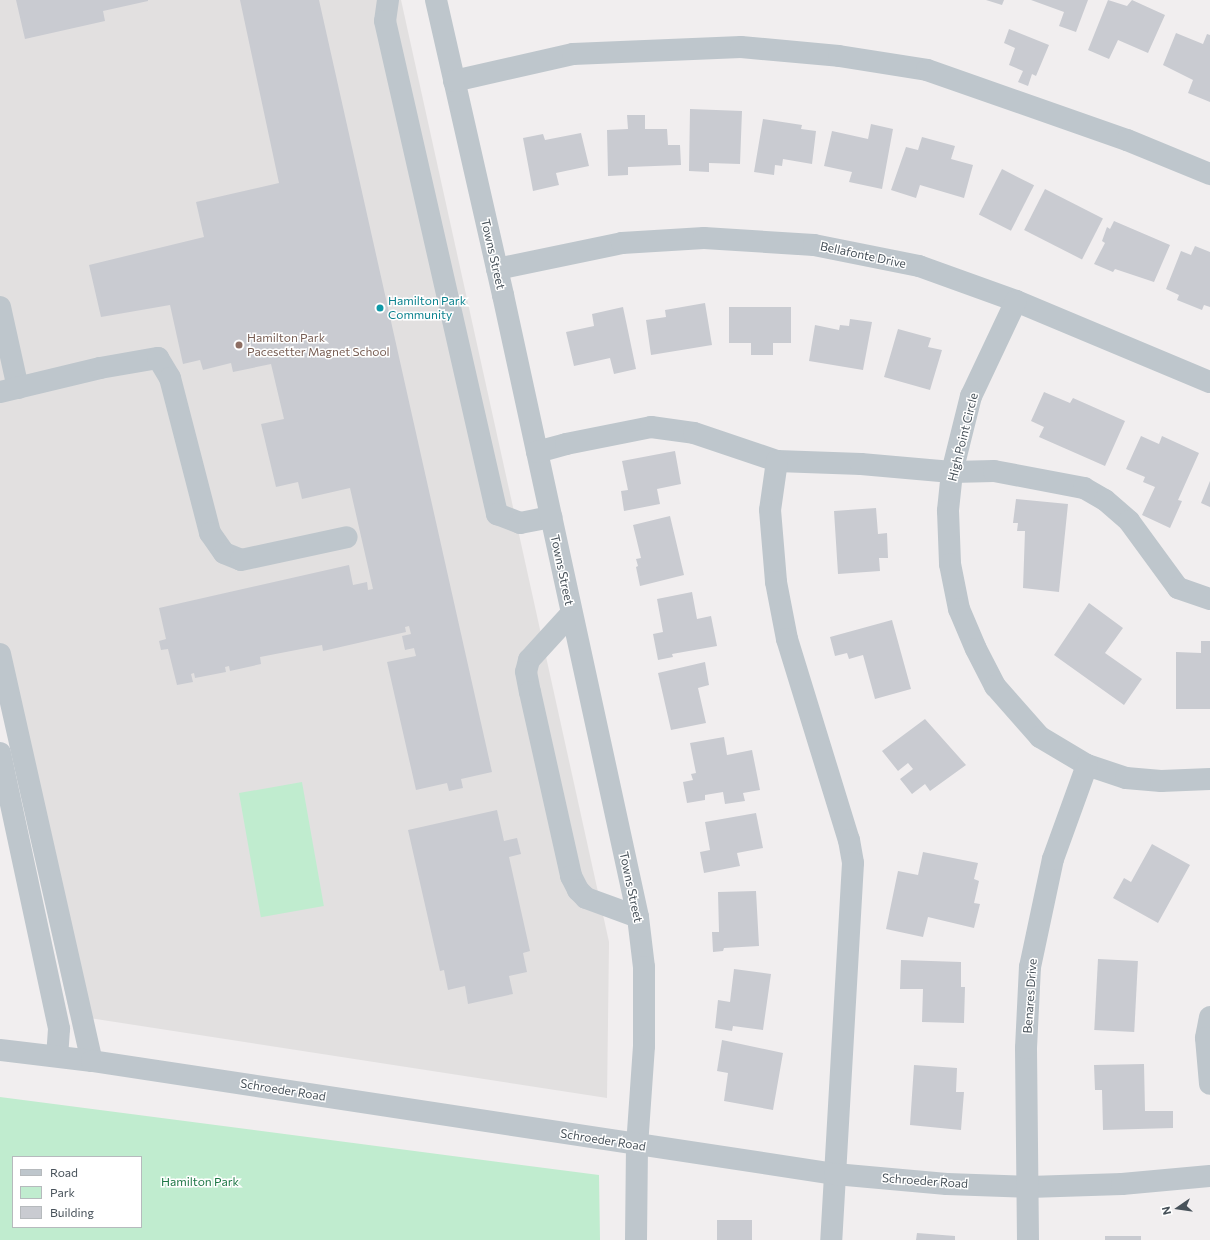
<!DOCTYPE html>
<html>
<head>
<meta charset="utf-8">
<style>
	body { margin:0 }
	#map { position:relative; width:1210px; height:1240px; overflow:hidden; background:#f1eeef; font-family:Commissioner,sans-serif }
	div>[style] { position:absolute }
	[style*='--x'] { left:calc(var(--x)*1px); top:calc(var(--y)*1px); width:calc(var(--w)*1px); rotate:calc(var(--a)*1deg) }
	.education>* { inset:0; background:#e2e0e0 }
	.green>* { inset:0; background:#c0eccf; transform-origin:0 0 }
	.building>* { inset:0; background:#c9cbd1; transform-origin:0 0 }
	.minor>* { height:22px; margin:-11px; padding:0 11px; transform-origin:11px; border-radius:11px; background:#bec6cc }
	.dots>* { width:11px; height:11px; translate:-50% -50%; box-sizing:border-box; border:2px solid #fff; border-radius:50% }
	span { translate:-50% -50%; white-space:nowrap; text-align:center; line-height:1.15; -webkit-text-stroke:3px #fff; paint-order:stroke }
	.street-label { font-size:12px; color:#48525a }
	.culture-label { font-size:12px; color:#0d838f }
	.left { translate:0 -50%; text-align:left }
	.education-label { font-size:12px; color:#785e54 }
	.park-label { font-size:12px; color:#1e7746 }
	.legend { position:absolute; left:12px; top:1156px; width:130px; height:72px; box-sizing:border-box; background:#fff; border:1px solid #b6babd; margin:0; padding:5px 7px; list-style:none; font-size:12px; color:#48525a }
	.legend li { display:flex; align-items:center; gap:8px; height:20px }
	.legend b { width:20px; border:1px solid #b6babd }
	.north { position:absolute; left:1158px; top:1188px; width:40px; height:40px; -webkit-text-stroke:3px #fff; paint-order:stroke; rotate:257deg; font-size:11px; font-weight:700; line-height:16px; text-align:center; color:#48525a }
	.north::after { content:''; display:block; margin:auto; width:14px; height:18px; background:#48525a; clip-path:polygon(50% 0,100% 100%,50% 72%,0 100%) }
</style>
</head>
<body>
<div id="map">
	<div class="education">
		<i style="clip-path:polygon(0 0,401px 0,609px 942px,607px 1098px,70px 1015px,0 691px)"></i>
	</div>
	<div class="green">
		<i style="left:302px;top:782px;width:126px;height:64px;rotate:80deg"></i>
		<i style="clip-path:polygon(evenodd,0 1097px,599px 1175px,600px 1240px,0 1240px,0 1097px,13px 1157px,141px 1157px,141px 1227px,13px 1227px,13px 1157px)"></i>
	</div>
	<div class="building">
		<i style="clip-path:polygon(16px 0,148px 0,148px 1px,103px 11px,105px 21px,25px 39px)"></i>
		<i style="clip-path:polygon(240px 0,319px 0,492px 772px,461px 779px,463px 788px,449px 791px,447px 783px,416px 790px,387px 662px,416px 656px,414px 648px,405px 650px,402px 636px,411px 634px,409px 626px,405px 627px,406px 632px,323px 651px,322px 645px,260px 657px,261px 664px,230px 671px,229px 666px,225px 667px,226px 672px,195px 678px,194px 673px,191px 674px,193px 682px,177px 685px,168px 649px,161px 650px,159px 641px,166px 639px,159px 608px,349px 565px,353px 585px,367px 582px,368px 590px,373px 589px,350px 488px,302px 499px,298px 482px,276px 487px,261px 424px,284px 419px,271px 364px,233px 372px,231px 363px,203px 370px,200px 360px,183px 364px,170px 305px,101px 317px,89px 265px,204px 237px,196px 202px,279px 183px)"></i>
		<i style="clip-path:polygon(986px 0,1004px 0,1002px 5px)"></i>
		<i style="clip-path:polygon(1031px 0,1088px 0,1076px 32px,1059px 26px,1064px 12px)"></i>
		<i style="clip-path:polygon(1108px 0,1127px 6px,1132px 0,1165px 15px,1148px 53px,1118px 40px,1109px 59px,1088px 50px)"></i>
		<i style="clip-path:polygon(1009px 29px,1049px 45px,1036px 76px,1032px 74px,1028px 86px,1018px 82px,1023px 71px,1009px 65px,1015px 48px,1004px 43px)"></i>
		<i style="clip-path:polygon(1176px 33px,1203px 44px,1207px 34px,1210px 35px,1210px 102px,1188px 93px,1193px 80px,1163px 65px)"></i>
		<i style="clip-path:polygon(690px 109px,742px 111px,740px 164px,709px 163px,709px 172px,689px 171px)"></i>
		<i style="clip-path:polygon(627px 115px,645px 115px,645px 129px,667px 129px,668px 145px,680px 145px,681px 165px,628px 167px,628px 175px,608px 176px,607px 130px,628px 129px)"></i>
		<i style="clip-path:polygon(763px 119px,802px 125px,801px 129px,816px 131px,812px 164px,783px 159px,782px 166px,775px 165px,774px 175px,754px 172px)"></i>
		<i style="clip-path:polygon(871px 124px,893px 129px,882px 189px,849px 182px,852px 172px,824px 166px,832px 131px,868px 139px)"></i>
		<i style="clip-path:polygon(581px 133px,589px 166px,556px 173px,559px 185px,533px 191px,523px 138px,543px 134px,545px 140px)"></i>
		<i style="clip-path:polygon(922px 137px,955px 146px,951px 159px,973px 165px,964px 198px,920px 185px,916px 198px,891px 190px,906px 147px,918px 150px)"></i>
		<i style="left:1002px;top:169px;width:36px;height:51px;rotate:27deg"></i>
		<i style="left:1045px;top:189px;width:65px;height:46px;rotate:27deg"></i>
		<i style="clip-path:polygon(1114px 221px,1170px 245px,1154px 282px,1115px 269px,1113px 272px,1094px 264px,1105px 243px,1102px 241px,1107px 227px,1110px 229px)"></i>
		<i style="clip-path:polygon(1195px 246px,1210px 252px,1210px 307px,1204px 305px,1202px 310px,1177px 300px,1179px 295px,1166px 289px,1181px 251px,1191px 255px)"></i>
		<i style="clip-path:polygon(705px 303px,712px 345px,651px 355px,646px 320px,666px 317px,665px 310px)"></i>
		<i style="clip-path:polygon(623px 307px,636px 369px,614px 374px,610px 358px,574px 366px,566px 332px,594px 326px,592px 314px)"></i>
		<i style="clip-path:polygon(729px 307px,791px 307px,791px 343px,773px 343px,773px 355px,751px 355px,751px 343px,729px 343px)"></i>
		<i style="clip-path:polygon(850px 319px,872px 322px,863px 370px,809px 361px,815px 325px,839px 330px,840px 325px,849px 326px)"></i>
		<i style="clip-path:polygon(898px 329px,931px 338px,928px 347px,942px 350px,930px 390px,884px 377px)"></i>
		<i style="clip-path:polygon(1044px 392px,1070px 403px,1073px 398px,1125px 421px,1105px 466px,1039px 437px,1044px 427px,1031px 421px)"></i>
		<i style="clip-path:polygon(1141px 436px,1159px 444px,1162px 436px,1199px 453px,1178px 500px,1182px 501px,1170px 528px,1142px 515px,1155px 487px,1143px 482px,1145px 477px,1126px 469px)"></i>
		<i style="clip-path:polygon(675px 451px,681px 484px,657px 489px,660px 504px,624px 511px,621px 491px,628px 490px,622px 461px)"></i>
		<i style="clip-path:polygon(1210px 481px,1210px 507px,1201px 503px)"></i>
		<i style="clip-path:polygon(1016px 499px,1068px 504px,1059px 592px,1023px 588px,1025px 531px,1017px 531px,1018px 523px,1013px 523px)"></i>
		<i style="clip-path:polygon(876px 508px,878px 534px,887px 533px,888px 558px,879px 558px,880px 571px,838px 574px,834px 511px)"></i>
		<i style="clip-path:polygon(670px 516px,684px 575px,640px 586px,636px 567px,638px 566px,636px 559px,641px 558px,633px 525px)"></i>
		<i style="clip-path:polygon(692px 592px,697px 619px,711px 616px,717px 646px,672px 654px,673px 657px,658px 660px,653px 634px,663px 632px,657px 599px)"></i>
		<i style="clip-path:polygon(1089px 603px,1123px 628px,1105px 653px,1142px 679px,1124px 705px,1054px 655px)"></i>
		<i style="clip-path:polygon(892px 620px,911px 689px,875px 699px,863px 655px,849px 659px,847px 653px,835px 656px,830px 637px)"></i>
		<i style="clip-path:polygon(1201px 641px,1210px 641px,1210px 709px,1176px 709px,1176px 652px,1201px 653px)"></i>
		<i style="clip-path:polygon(705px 662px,709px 685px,698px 688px,706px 723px,671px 730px,658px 673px)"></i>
		<i style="clip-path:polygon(925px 719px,966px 765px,930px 791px,925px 784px,912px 794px,900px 779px,913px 769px,908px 763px,898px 771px,882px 751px)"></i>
		<i style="clip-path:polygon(724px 737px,727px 755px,752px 750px,760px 790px,743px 793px,745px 801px,725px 804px,723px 792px,705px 795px,705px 800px,687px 803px,683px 782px,693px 780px,691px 774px,696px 773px,690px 743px)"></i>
		<i style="clip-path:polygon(497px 810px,504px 841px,517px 838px,521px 854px,509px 857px,530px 951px,523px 953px,527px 972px,509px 976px,513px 994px,468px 1004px,465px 986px,448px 990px,444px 970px,440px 971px,408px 830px)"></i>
		<i style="clip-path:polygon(756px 813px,763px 848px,737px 853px,740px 866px,704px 873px,700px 852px,710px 850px,705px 822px)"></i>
		<i style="clip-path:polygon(1152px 844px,1190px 865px,1158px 923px,1113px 898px,1124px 878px,1131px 882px)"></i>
		<i style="clip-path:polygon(923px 852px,978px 863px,974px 879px,979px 881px,974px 903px,980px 904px,974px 928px,928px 917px,923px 937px,886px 929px,898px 871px,918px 875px)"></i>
		<i style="clip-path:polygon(756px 891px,759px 946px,724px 948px,723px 951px,713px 952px,712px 932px,719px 932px,718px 892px)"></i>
		<i style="left:1098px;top:959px;width:40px;height:71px;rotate:3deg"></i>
		<i style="clip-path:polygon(901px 960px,961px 962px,961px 987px,965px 987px,964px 1023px,922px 1022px,923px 989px,900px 989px)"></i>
		<i style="clip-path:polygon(734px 969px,771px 974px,763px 1030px,733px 1026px,732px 1031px,715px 1028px,718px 1000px,730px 1002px)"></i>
		<i style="clip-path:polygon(722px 1040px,783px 1053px,773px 1110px,724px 1101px,728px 1073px,717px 1071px)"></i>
		<i style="clip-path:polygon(1144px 1064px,1145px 1111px,1173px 1111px,1173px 1128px,1103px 1130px,1102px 1090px,1095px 1090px,1094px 1065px)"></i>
		<i style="clip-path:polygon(914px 1065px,957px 1068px,956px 1092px,964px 1092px,961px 1130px,910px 1125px)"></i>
		<i style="left:717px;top:1220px;width:35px;height:20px"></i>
		<i style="clip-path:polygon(917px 1233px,955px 1236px,955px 1240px,916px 1240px)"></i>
		<i style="left:1105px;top:1236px;width:36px;height:4px"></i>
	</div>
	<div class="minor">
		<i style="--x:388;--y:0;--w:21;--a:98"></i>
		<i style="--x:385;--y:21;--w:506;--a:77.2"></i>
		<i style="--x:497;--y:514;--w:25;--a:21"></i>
		<i style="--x:520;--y:523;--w:32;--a:-11"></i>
		<i style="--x:436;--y:0;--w:303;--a:77.2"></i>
		<i style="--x:503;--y:295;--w:636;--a:77.75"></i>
		<i style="--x:638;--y:917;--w:50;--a:83.2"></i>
		<i style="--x:644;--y:967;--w:79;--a:90"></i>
		<i style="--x:644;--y:1046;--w:99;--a:94"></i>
		<i style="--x:637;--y:1145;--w:95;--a:90.6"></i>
		<i style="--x:454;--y:81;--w:122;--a:-12.8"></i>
		<i style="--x:573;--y:54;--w:168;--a:-2.4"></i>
		<i style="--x:741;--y:47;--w:98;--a:5.2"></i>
		<i style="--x:839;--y:56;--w:89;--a:9"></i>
		<i style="--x:927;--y:70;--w:212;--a:19.3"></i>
		<i style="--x:1127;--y:140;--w:90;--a:22.3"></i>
		<i style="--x:497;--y:269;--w:128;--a:-11.7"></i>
		<i style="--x:622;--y:243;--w:82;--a:-3.5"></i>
		<i style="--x:704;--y:238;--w:110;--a:3.6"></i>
		<i style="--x:814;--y:245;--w:107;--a:11.3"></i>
		<i style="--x:919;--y:266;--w:103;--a:19.8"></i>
		<i style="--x:1016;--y:301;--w:210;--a:22.7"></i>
		<i style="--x:1016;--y:301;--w:105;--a:115.3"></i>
		<i style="--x:971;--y:396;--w:78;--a:104"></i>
		<i style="--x:952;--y:472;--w:39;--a:96"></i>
		<i style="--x:948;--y:511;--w:53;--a:87.8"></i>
		<i style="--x:950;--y:564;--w:46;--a:78.7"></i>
		<i style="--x:959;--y:609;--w:43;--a:67"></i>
		<i style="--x:976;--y:649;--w:42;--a:62.8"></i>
		<i style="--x:995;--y:686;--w:68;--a:48.6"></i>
		<i style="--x:1040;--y:737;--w:55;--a:30.8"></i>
		<i style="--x:1087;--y:765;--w:41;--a:18.4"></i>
		<i style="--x:1126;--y:778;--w:35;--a:5"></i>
		<i style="--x:1161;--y:781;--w:49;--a:-2.3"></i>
		<i style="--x:0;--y:307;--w:83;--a:77.5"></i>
		<i style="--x:0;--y:392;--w:103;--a:-13.5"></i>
		<i style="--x:100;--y:368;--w:59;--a:-9.8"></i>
		<i style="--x:158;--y:358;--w:23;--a:59"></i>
		<i style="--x:170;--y:378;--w:160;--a:75.5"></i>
		<i style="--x:210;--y:533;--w:24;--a:55"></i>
		<i style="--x:224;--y:553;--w:18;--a:22"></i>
		<i style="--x:241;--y:560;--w:108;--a:-12.2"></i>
		<i style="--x:537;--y:452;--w:30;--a:-15"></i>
		<i style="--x:566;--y:444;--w:87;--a:-11.3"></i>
		<i style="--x:651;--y:427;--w:43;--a:7.9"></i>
		<i style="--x:694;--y:433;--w:88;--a:18.6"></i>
		<i style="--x:777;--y:461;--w:84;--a:2"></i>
		<i style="--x:861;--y:464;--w:91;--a:5"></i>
		<i style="--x:952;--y:472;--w:42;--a:-1.4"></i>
		<i style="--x:994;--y:471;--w:92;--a:10.7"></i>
		<i style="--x:1084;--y:488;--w:24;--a:30"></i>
		<i style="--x:1105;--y:500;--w:32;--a:41"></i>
		<i style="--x:1129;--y:521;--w:83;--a:53.8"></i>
		<i style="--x:1178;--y:588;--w:34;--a:19"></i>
		<i style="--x:777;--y:461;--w:49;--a:98.1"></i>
		<i style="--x:770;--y:510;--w:72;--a:85.2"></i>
		<i style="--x:776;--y:582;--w:58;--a:79.1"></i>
		<i style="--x:787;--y:639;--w:210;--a:72.9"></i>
		<i style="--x:849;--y:840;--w:23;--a:80"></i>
		<i style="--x:853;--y:863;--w:378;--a:93.3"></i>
		<i style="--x:571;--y:614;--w:62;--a:132.4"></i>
		<i style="--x:529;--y:660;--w:12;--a:104"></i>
		<i style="--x:526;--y:672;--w:20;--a:79"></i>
		<i style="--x:530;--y:692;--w:189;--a:77.4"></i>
		<i style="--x:571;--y:876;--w:16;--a:63"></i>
		<i style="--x:578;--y:890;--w:11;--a:45"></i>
		<i style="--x:586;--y:898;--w:55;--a:20.1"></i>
		<i style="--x:0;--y:654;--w:417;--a:77.3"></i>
		<i style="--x:0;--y:753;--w:282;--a:77.9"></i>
		<i style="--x:59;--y:1029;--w:27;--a:94"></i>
		<i style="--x:1210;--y:1017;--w:21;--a:101"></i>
		<i style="--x:1206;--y:1038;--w:46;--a:85"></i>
		<i style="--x:0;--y:1050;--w:93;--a:6.8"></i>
		<i style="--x:92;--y:1061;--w:752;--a:8.65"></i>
		<i style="--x:835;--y:1174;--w:112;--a:5.1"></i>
		<i style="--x:947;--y:1184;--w:82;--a:2.1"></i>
		<i style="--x:1029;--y:1187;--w:93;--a:-1.8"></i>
		<i style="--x:1122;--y:1184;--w:88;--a:-5.2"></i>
		<i style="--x:1028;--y:1240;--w:192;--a:-90.6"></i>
		<i style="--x:1026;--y:1048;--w:81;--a:-87.2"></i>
		<i style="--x:1030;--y:967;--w:110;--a:-78"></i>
		<i style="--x:1053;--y:859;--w:100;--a:-70.1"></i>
	</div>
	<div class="dots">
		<i style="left:380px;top:308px;background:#0f9aa8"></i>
		<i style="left:239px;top:345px;background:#8d6e63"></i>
	</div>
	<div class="street-label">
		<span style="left:493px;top:254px;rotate:77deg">Towns Street</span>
		<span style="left:863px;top:255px;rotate:12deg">Bellafonte Drive</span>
		<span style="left:963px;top:437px;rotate:-76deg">High Point Circle</span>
		<span style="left:562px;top:570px;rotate:78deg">Towns Street</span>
		<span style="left:631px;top:887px;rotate:78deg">Towns Street</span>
		<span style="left:1030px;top:996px;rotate:-86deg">Benares Drive</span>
		<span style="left:283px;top:1090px;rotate:9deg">Schroeder Road</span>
		<span style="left:603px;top:1140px;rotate:9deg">Schroeder Road</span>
		<span style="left:925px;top:1181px;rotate:4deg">Schroeder Road</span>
	</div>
	<div class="culture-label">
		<span class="left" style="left:388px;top:308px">Hamilton Park<br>Community</span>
	</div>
	<div class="education-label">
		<span class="left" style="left:247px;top:345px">Hamilton Park<br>Pacesetter Magnet School</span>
	</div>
	<div class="park-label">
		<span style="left:200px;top:1182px">Hamilton Park</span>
	</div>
	<ul class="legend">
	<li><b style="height:5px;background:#bec6cc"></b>Road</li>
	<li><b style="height:11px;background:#c0eccf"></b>Park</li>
	<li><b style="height:11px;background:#c9cbd1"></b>Building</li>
	</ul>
	<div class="north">N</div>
</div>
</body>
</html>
